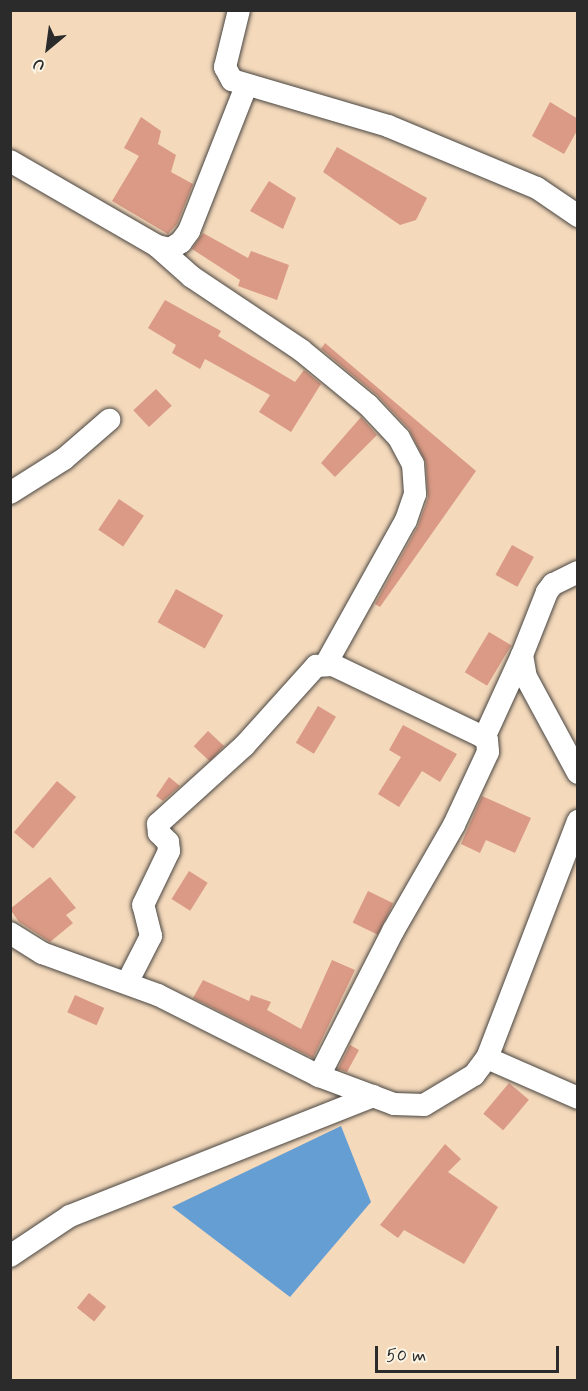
<!DOCTYPE html>
<html>
<head>
<meta charset="utf-8">
<style>
	body { margin:0 }
	#map { position:relative; width:588px; height:1391px; overflow:hidden; background:#f4d9bb; font-family:Mynerve,sans-serif }
	div>[style] { position:absolute }
	[style*='--x'] { left:calc(var(--x)*1px); top:calc(var(--y)*1px); width:calc(var(--w)*1px); rotate:calc(var(--a)*1deg) }
	.water>* { inset:0; background:#659ed3 }
	.building>* { inset:0; background:#da9a85; transform-origin:0 0 }
	.roads { filter:drop-shadow(0 0 2px #494541) drop-shadow(0 0 2px #494541) }
	.minor>* { height:22px; margin:-11px; padding:0 11px; transform-origin:11px; border-radius:11px; background:#fff }
	span { translate:-50% -50%; white-space:nowrap; text-align:center; line-height:1.15; -webkit-text-stroke:6px #fcf5e5; paint-order:stroke }
	.frame { position:absolute; inset:0; border:12px solid #2b2b2b; pointer-events:none }
	.north { position:absolute; left:18px; top:18px; width:60px; height:60px; -webkit-text-stroke:4px #fcf5e5; paint-order:stroke; rotate:209deg; font-size:16px; font-weight:700; line-height:24px; text-align:center; color:#2b2b2b }
	.north::after { content:''; display:block; margin:auto; width:21px; height:27px; background:#2b2b2b; clip-path:polygon(50% 0,100% 100%,50% 72%,0 100%) }
	.scale { position:absolute; left:375px; top:1346px; width:184px; height:27px; box-sizing:border-box; border:3px solid #2b2b2b; border-top:0; padding-left:8px; font-size:18px; line-height:21px; white-space:nowrap; color:#2b2b2b; -webkit-text-stroke:4px #fcf5e5; paint-order:stroke }
</style>
</head>
<body>
<div id="map">
	<div class="water">
		<i style="clip-path:polygon(341px 1126px,371px 1202px,290px 1297px,172px 1207px)"></i>
	</div>
	<div class="building">
		<i style="clip-path:polygon(550px 102px,578px 119px,578px 129px,564px 154px,532px 136px)"></i>
		<i style="clip-path:polygon(141px 117px,161px 131px,158px 144px,176px 155px,171px 172px,193px 184px,177px 224px,168px 234px,112px 201px,139px 156px,124px 148px)"></i>
		<i style="clip-path:polygon(337px 147px,427px 198px,416px 220px,400px 225px,323px 172px)"></i>
		<i style="clip-path:polygon(269px 181px,296px 198px,283px 229px,250px 211px)"></i>
		<i style="clip-path:polygon(203px 233px,248px 258px,251px 251px,289px 265px,277px 300px,238px 286px,240px 280px,192px 249px)"></i>
		<i style="clip-path:polygon(165px 300px,221px 331px,218px 336px,295px 382px,304px 370px,321px 384px,291px 432px,259px 412px,270px 395px,205px 359px,200px 369px,172px 353px,176px 345px,148px 328px)"></i>
		<i style="clip-path:polygon(325px 343px,476px 471px,380px 607px,375px 604px,418px 526px,428px 498px,426px 463px,409px 429px,377px 395px,321px 349px)"></i>
		<i style="left:156px;top:389px;width:23px;height:31px;rotate:47deg"></i>
		<i style="clip-path:polygon(361px 417px,377px 435px,335px 477px,321px 463px)"></i>
		<i style="left:119px;top:499px;width:30px;height:37px;rotate:34deg"></i>
		<i style="left:512px;top:545px;width:25px;height:34px;rotate:29deg"></i>
		<i style="left:176px;top:589px;width:54px;height:38px;rotate:29deg"></i>
		<i style="left:489px;top:632px;width:26px;height:47px;rotate:31deg"></i>
		<i style="left:318px;top:706px;width:21px;height:43px;rotate:31deg"></i>
		<i style="clip-path:polygon(403px 725px,457px 754px,440px 782px,422px 771px,399px 807px,378px 794px,401px 757px,389px 750px)"></i>
		<i style="left:208px;top:731px;width:22px;height:21px;rotate:43deg"></i>
		<i style="clip-path:polygon(169px 777px,180px 786px,163px 801px,156px 796px)"></i>
		<i style="left:57px;top:781px;width:25px;height:67px;rotate:40deg"></i>
		<i style="clip-path:polygon(482px 796px,531px 818px,515px 853px,486px 840px,480px 853px,461px 844px)"></i>
		<i style="left:189px;top:871px;width:22px;height:33px;rotate:32deg"></i>
		<i style="clip-path:polygon(50px 877px,76px 908px,66px 915px,73px 923px,50px 942px,19px 922px,10px 909px)"></i>
		<i style="left:368px;top:891px;width:28px;height:35px;rotate:26deg"></i>
		<i style="clip-path:polygon(332px 960px,355px 970px,313px 1058px,193px 998px,203px 980px,249px 1001px,251px 995px,271px 1002px,267px 1010px,301px 1029px)"></i>
		<i style="left:75px;top:995px;width:32px;height:19px;rotate:24deg"></i>
		<i style="clip-path:polygon(350px 1045px,359px 1050px,347px 1072px,338px 1069px)"></i>
		<i style="left:509px;top:1083px;width:26px;height:40px;rotate:40deg"></i>
		<i style="clip-path:polygon(445px 1144px,461px 1159px,448px 1172px,498px 1207px,464px 1264px,404px 1230px,398px 1238px,380px 1225px)"></i>
		<i style="left:89px;top:1293px;width:22px;height:19px;rotate:39deg"></i>
	</div>
	<div class="roads">
		<div class="minor">
			<i style="--x:239;--y:10;--w:59;--a:103.8"></i>
			<i style="--x:225;--y:67;--w:15;--a:62"></i>
			<i style="--x:232;--y:80;--w:163;--a:16.4"></i>
			<i style="--x:388;--y:126;--w:161;--a:22.6"></i>
			<i style="--x:537;--y:188;--w:50;--a:34.3"></i>
			<i style="--x:10;--y:161;--w:170;--a:30"></i>
			<i style="--x:157;--y:246;--w:13;--a:13"></i>
			<i style="--x:170;--y:249;--w:13;--a:-32"></i>
			<i style="--x:181;--y:242;--w:14;--a:-54"></i>
			<i style="--x:189;--y:231;--w:156;--a:-68.5"></i>
			<i style="--x:157;--y:246;--w:47;--a:41.5"></i>
			<i style="--x:192;--y:277;--w:131;--a:33.8"></i>
			<i style="--x:301;--y:350;--w:87;--a:39.4"></i>
			<i style="--x:368;--y:405;--w:45;--a:46.8"></i>
			<i style="--x:399;--y:438;--w:30;--a:62"></i>
			<i style="--x:413;--y:464;--w:30;--a:86"></i>
			<i style="--x:415;--y:494;--w:28;--a:109"></i>
			<i style="--x:406;--y:520;--w:162;--a:119.1"></i>
			<i style="--x:10;--y:493;--w:64;--a:-32.2"></i>
			<i style="--x:64;--y:459;--w:60;--a:-40.9"></i>
			<i style="--x:578;--y:572;--w:28;--a:154"></i>
			<i style="--x:553;--y:584;--w:10;--a:127"></i>
			<i style="--x:547;--y:592;--w:68;--a:111.6"></i>
			<i style="--x:522;--y:655;--w:22;--a:80"></i>
			<i style="--x:526;--y:677;--w:109;--a:61.6"></i>
			<i style="--x:484;--y:738;--w:91;--a:-65.4"></i>
			<i style="--x:10;--y:933;--w:38;--a:32"></i>
			<i style="--x:42;--y:953;--w:123;--a:19.9"></i>
			<i style="--x:158;--y:995;--w:180;--a:26.7"></i>
			<i style="--x:319;--y:1076;--w:80;--a:20.5"></i>
			<i style="--x:394;--y:1104;--w:30;--a:2"></i>
			<i style="--x:424;--y:1105;--w:58;--a:-31"></i>
			<i style="--x:474;--y:1075;--w:21;--a:-53"></i>
			<i style="--x:487;--y:1058;--w:254;--a:-69"></i>
			<i style="--x:127;--y:983;--w:53;--a:-62.9"></i>
			<i style="--x:151;--y:936;--w:32;--a:-104"></i>
			<i style="--x:143;--y:905;--w:60;--a:-64.3"></i>
			<i style="--x:169;--y:851;--w:9;--a:-96"></i>
			<i style="--x:168;--y:842;--w:13;--a:-135"></i>
			<i style="--x:159;--y:833;--w:9;--a:-96"></i>
			<i style="--x:158;--y:824;--w:116;--a:-42.2"></i>
			<i style="--x:244;--y:746;--w:108;--a:-48"></i>
			<i style="--x:316;--y:666;--w:17;--a:-3"></i>
			<i style="--x:333;--y:665;--w:164;--a:25.6"></i>
			<i style="--x:481;--y:736;--w:7;--a:34"></i>
			<i style="--x:487;--y:740;--w:12;--a:85"></i>
			<i style="--x:488;--y:752;--w:81;--a:115"></i>
			<i style="--x:454;--y:825;--w:122;--a:119.9"></i>
			<i style="--x:393;--y:931;--w:163;--a:117"></i>
			<i style="--x:487;--y:1058;--w:99;--a:23.7"></i>
			<i style="--x:10;--y:1256;--w:72;--a:-33.7"></i>
			<i style="--x:70;--y:1216;--w:326;--a:-21.6"></i>
		</div>
	</div>
	<div class="frame"></div>
	<div class="north">U</div>
	<div class="scale">50 m</div>
</div>
</body>
</html>
